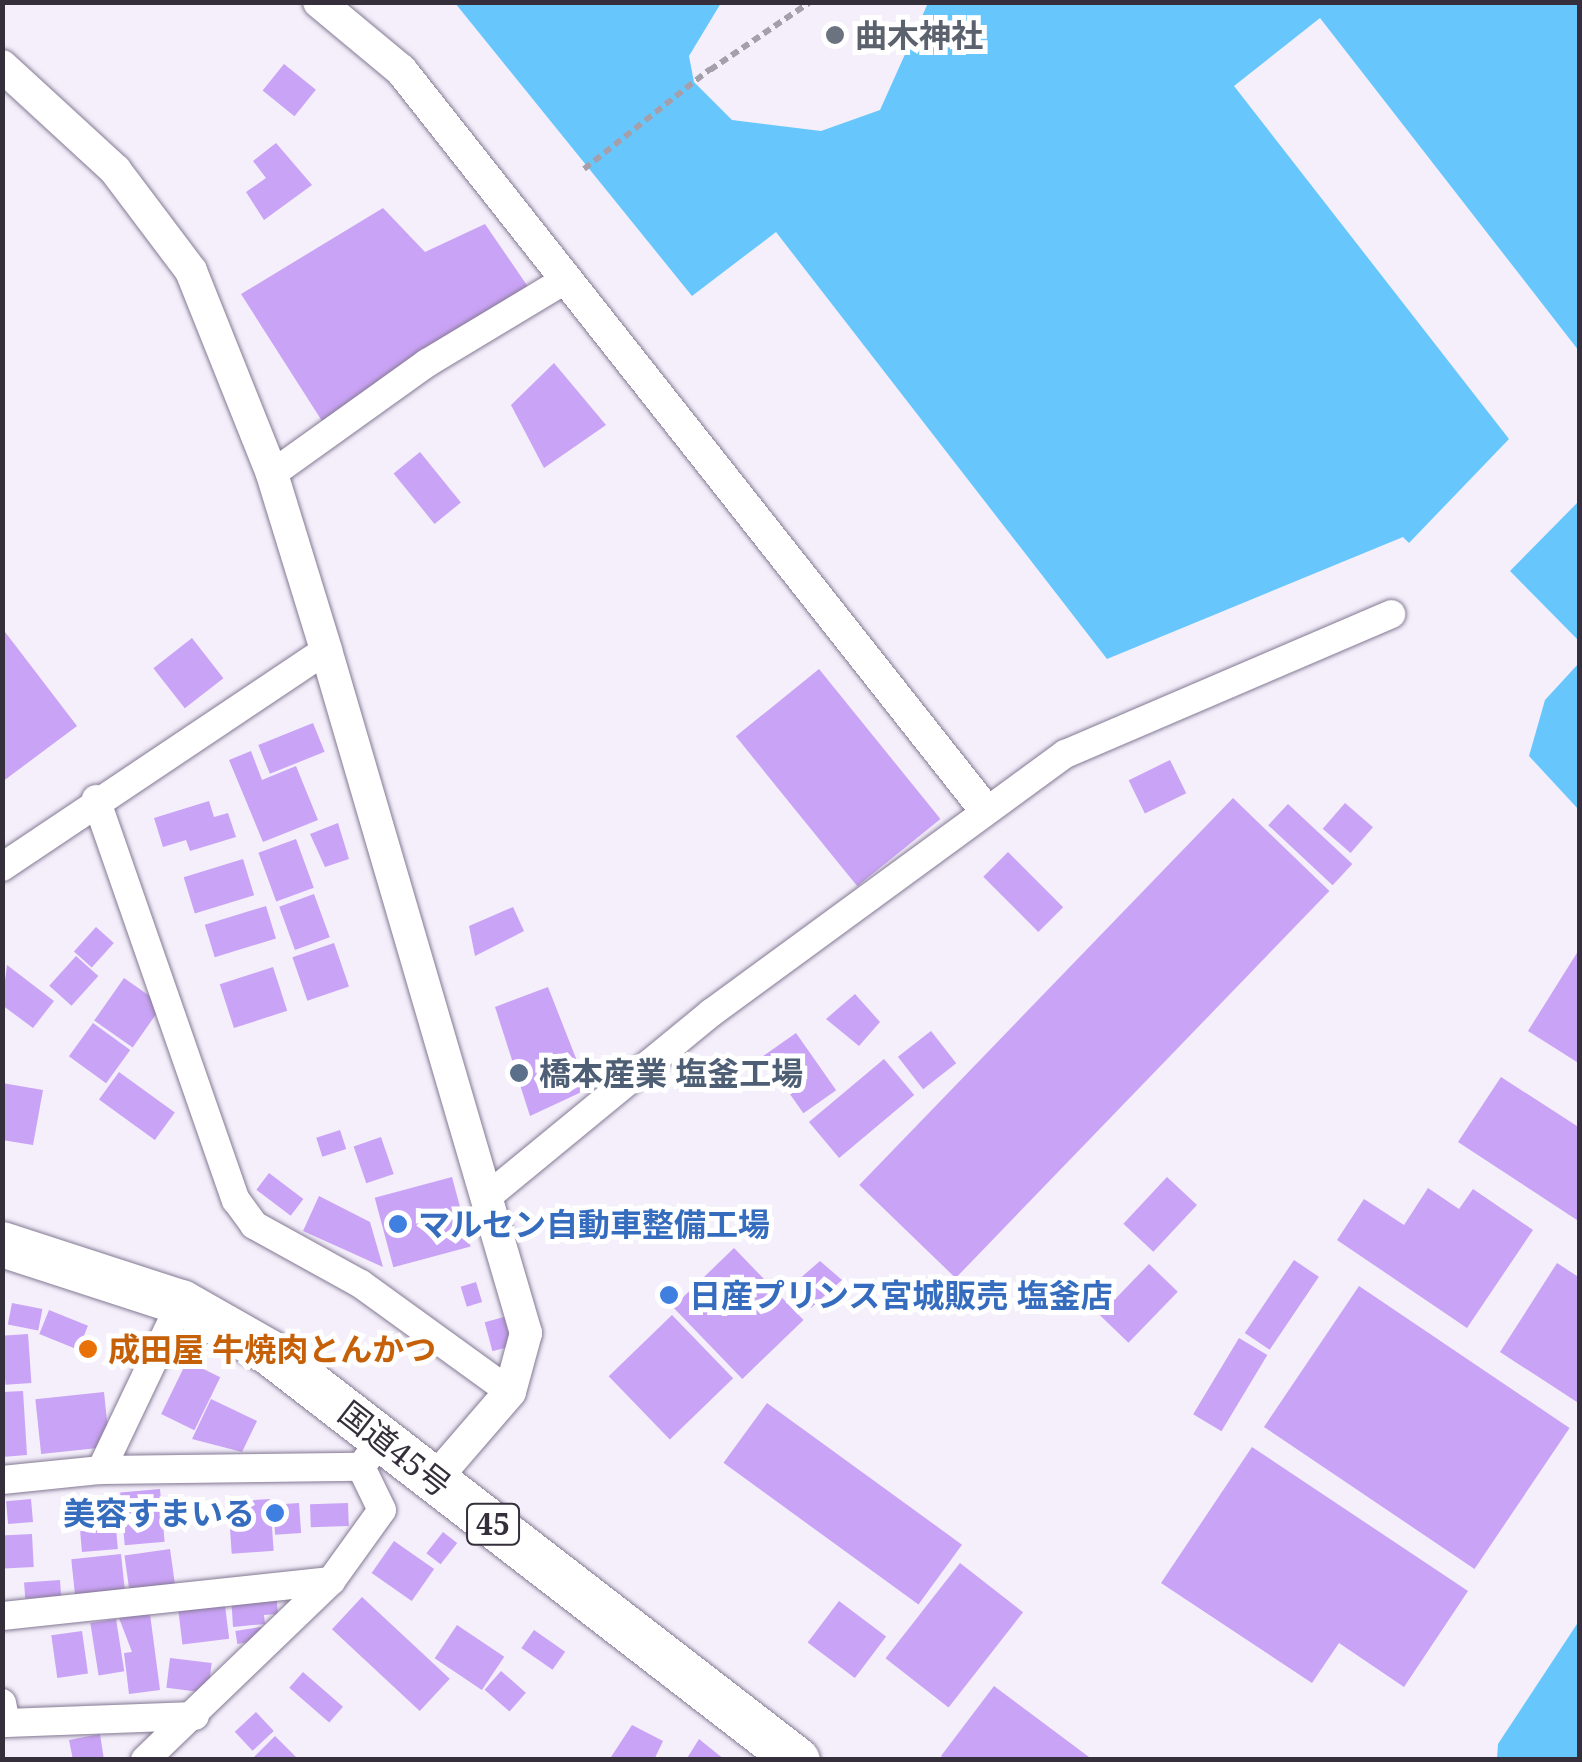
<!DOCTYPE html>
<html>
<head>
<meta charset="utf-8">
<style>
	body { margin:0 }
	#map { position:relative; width:1582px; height:1762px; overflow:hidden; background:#f4effb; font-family:"Noto Serif","Noto Sans JP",serif }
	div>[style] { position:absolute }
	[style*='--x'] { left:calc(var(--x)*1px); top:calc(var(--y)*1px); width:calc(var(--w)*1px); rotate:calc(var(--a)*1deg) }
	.water>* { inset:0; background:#67c7fd }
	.building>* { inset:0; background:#c9a3f5; transform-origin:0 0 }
	.path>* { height:6px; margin-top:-3px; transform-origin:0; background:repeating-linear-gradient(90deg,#a49fab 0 8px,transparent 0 13px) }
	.roads { filter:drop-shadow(0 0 2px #847993) drop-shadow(0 0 2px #847993) }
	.minor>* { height:28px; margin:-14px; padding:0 14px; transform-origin:14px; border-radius:14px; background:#fff }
	.tertiary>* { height:32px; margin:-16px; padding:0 16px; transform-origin:16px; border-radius:16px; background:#fff }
	.trunk>* { height:45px; margin:-22.5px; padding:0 22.5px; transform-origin:22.5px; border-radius:22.5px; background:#fff }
	.dots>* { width:28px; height:28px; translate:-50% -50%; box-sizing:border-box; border:5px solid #fff; border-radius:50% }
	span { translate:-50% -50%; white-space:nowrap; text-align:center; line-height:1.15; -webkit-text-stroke:10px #fff; paint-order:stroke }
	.shield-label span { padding:2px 8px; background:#fff; border:2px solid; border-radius:8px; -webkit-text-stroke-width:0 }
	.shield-label { font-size:30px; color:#342f3a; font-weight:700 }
	.worship-label { font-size:32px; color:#5b616d; font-weight:700 }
	.left { translate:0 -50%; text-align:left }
	.service-label { font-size:32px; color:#4e5e75; font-weight:700 }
	.shop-label { font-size:32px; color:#366cbe; font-weight:700 }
	.right { translate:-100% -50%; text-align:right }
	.food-label { font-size:32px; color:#c56008; font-weight:700 }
	.street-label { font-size:32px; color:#342f3a }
	.frame { position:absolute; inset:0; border:5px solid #342f3a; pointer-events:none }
</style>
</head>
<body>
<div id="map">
	<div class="water">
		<i style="clip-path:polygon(455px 3px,721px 3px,689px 56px,694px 82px,732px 120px,821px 131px,880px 110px,928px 3px,1579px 3px,1579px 351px,1320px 18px,1234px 86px,1509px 439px,1409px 543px,1403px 537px,1107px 659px,776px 232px,692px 296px)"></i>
		<i style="clip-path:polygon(1579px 501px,1579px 641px,1510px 571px)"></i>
		<i style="clip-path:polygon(1579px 663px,1579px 810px,1529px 756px,1545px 700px)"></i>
		<i style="clip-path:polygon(1579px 1621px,1579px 1759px,1497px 1759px,1498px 1744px)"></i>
	</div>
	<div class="building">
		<i style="left:284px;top:64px;width:41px;height:34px;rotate:39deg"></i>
		<i style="clip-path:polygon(276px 143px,312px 185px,264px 220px,246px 192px,266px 178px,253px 161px)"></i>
		<i style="clip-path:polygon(383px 208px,425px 252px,485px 224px,535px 297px,322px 421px,241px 294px)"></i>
		<i style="clip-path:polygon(554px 363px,606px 425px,544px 468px,511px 405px)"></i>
		<i style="left:420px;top:452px;width:65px;height:34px;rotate:51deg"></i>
		<i style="clip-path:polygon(2px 628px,77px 726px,2px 782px)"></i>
		<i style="left:192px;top:638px;width:51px;height:49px;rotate:52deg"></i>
		<i style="left:819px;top:669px;width:193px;height:107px;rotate:51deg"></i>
		<i style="left:313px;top:723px;width:31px;height:59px;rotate:68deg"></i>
		<i style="clip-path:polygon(251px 751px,262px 780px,296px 766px,318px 820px,263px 842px,229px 760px)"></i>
		<i style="left:1170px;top:760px;width:37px;height:46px;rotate:64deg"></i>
		<i style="left:1233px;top:798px;width:134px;height:538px;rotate:44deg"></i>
		<i style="clip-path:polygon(209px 801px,214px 817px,228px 813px,236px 837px,190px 851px,186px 840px,163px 847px,154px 818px)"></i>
		<i style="left:1345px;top:803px;width:37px;height:34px;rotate:41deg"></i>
		<i style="left:1288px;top:804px;width:88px;height:29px;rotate:43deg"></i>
		<i style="clip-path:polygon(338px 823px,349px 859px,325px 867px,310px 834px)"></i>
		<i style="left:296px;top:839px;width:52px;height:40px;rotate:70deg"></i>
		<i style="left:1008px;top:852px;width:78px;height:35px;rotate:45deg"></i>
		<i style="left:243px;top:859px;width:38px;height:62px;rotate:73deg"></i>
		<i style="left:314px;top:894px;width:46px;height:37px;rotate:70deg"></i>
		<i style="left:266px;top:906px;width:34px;height:64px;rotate:73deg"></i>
		<i style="clip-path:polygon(513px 907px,524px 931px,475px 956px,469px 926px)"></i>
		<i style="left:96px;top:927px;width:24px;height:33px;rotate:42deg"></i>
		<i style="left:334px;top:943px;width:46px;height:44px;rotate:71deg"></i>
		<i style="clip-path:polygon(1580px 948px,1580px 1064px,1528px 1031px)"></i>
		<i style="left:76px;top:956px;width:30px;height:40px;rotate:42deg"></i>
		<i style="clip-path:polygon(7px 965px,54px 1001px,33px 1028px,2px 1005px)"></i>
		<i style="left:273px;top:967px;width:46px;height:56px;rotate:72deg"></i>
		<i style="left:124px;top:978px;width:47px;height:52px;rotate:35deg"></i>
		<i style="clip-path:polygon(548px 987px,588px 1089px,530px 1116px,495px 1007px)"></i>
		<i style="clip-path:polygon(855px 994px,880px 1022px,859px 1046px,826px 1019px)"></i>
		<i style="left:93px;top:1023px;width:46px;height:41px;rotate:36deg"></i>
		<i style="left:931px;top:1031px;width:41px;height:42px;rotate:52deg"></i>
		<i style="left:796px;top:1033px;width:70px;height:40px;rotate:55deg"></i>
		<i style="left:884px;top:1059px;width:47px;height:98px;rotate:50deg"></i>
		<i style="left:119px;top:1072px;width:69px;height:34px;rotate:36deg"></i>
		<i style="clip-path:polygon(1501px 1077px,1580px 1128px,1580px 1222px,1458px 1142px)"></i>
		<i style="clip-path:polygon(2px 1083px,43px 1090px,33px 1145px,2px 1140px)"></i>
		<i style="left:340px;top:1130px;width:20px;height:25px;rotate:72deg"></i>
		<i style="left:381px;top:1137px;width:39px;height:29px;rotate:71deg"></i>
		<i style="left:269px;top:1173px;width:43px;height:21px;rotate:37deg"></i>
		<i style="left:452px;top:1177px;width:72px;height:80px;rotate:75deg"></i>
		<i style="left:1167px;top:1177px;width:41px;height:64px;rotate:43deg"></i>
		<i style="clip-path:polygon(1428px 1188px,1459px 1209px,1473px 1189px,1533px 1230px,1467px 1328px,1337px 1240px,1364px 1199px,1404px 1225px)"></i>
		<i style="clip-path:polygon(319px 1196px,370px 1222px,383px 1267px,303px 1231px)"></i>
		<i style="left:734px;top:1248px;width:100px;height:85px;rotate:46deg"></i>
		<i style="left:1294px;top:1260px;width:30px;height:88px;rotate:34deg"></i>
		<i style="clip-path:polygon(820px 1261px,842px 1280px,811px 1308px,790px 1287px)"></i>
		<i style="clip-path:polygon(1557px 1263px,1580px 1278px,1580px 1404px,1500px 1352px)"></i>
		<i style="left:1149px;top:1264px;width:40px;height:71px;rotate:44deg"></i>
		<i style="left:476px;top:1282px;width:21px;height:16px;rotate:73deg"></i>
		<i style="left:1359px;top:1286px;width:254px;height:170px;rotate:34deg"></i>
		<i style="left:12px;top:1303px;width:31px;height:22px;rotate:11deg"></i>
		<i style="left:49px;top:1310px;width:42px;height:26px;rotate:22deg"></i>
		<i style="left:672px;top:1315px;width:88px;height:88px;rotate:46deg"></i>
		<i style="left:504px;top:1317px;width:30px;height:20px;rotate:75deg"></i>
		<i style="left:28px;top:1334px;width:49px;height:26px;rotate:86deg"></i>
		<i style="left:1239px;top:1338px;width:33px;height:89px;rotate:31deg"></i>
		<i style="left:187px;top:1361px;width:37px;height:59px;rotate:26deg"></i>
		<i style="clip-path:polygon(23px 1391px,27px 1455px,2px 1457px,2px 1392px)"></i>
		<i style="left:104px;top:1392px;width:55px;height:69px;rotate:84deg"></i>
		<i style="clip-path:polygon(211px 1399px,257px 1421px,242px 1452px,192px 1439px)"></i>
		<i style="left:767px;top:1403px;width:241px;height:74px;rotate:36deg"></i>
		<i style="clip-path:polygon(1252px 1447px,1468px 1591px,1404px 1687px,1339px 1643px,1312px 1683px,1161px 1583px)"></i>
		<i style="left:160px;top:1489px;width:53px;height:40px;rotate:85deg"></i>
		<i style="left:31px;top:1499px;width:23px;height:25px;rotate:85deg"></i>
		<i style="left:270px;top:1499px;width:52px;height:42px;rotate:86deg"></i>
		<i style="left:299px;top:1503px;width:30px;height:26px;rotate:86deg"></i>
		<i style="left:348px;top:1503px;width:23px;height:38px;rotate:88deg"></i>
		<i style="left:112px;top:1509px;width:12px;height:32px;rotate:81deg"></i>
		<i style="left:116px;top:1528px;width:21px;height:36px;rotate:85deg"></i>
		<i style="left:443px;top:1532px;width:18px;height:27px;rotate:38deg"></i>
		<i style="left:32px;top:1534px;width:33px;height:30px;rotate:87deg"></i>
		<i style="left:394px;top:1541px;width:49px;height:39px;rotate:35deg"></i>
		<i style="left:170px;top:1549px;width:37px;height:46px;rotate:82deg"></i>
		<i style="left:121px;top:1554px;width:39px;height:50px;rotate:84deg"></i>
		<i style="left:960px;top:1563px;width:80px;height:121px;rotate:38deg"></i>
		<i style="left:60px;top:1580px;width:16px;height:36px;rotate:86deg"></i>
		<i style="clip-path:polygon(276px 1592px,278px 1614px,264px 1615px,265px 1624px,233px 1627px,231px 1595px)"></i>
		<i style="left:362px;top:1597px;width:120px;height:44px;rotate:43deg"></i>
		<i style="left:839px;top:1601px;width:59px;height:52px;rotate:37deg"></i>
		<i style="left:225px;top:1605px;width:34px;height:47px;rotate:83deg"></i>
		<i style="clip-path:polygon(150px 1614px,160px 1690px,129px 1694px,124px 1653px,132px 1652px,119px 1618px)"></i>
		<i style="left:116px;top:1619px;width:53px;height:26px;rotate:81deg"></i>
		<i style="left:457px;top:1625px;width:57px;height:40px;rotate:34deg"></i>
		<i style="left:261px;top:1627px;width:13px;height:26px;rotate:81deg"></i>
		<i style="left:534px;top:1630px;width:38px;height:22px;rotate:35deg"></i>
		<i style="left:82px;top:1631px;width:43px;height:31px;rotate:82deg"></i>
		<i style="left:170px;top:1658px;width:42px;height:30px;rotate:7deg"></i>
		<i style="left:501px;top:1671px;width:33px;height:25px;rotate:41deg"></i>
		<i style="left:303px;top:1672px;width:53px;height:21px;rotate:41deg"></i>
		<i style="clip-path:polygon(994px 1686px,1093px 1760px,946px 1760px,941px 1756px)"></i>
		<i style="left:256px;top:1712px;width:26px;height:29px;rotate:47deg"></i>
		<i style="clip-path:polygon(632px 1725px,663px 1741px,654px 1760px,609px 1760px)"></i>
		<i style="clip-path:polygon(100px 1734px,104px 1760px,73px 1760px,69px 1740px)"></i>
		<i style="clip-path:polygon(275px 1736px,299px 1760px,251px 1760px)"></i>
		<i style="clip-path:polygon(699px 1739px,725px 1760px,686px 1760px)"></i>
	</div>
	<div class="path">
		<i style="--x:710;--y:70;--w:121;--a:-34.2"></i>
		<i style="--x:584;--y:169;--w:161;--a:-38.4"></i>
	</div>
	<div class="roads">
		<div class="minor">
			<i style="--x:272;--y:474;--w:191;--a:-35.6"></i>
			<i style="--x:427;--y:363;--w:161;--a:-31"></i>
			<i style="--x:96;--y:799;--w:425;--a:70.8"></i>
			<i style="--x:236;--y:1200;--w:31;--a:54"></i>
			<i style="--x:254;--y:1225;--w:122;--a:28.9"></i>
			<i style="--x:361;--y:1284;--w:184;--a:35.9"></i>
			<i style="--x:2;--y:867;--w:390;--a:-33.8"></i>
			<i style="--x:487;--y:1197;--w:290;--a:-39.4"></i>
			<i style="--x:711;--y:1013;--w:439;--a:-36.2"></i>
			<i style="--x:1065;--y:754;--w:355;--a:-23.2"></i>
			<i style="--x:101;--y:1470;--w:186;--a:-64.5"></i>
			<i style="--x:2;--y:1480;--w:100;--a:-5.8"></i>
			<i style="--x:101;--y:1470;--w:260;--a:-0.7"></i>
			<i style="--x:361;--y:1467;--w:37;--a:-54"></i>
			<i style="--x:2;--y:1616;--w:331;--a:-6.1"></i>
			<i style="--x:2;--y:1703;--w:20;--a:79"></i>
			<i style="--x:6;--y:1723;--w:189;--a:-2.1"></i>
			<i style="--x:145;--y:1760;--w:258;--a:-43.9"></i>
			<i style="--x:331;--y:1581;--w:87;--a:-54.3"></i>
			<i style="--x:382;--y:1510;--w:48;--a:-116"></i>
		</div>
		<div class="tertiary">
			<i style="--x:319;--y:2;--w:107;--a:39.7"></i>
			<i style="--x:401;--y:70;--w:939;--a:51.7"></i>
			<i style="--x:2;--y:66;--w:154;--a:42.6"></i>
			<i style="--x:115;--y:170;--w:126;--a:53"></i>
			<i style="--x:191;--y:271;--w:219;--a:68.2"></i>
			<i style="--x:272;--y:474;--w:184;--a:72.9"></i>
			<i style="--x:326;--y:650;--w:712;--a:73.68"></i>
			<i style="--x:526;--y:1333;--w:61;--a:105.2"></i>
			<i style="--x:510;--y:1392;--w:115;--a:130.8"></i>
		</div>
		<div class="trunk">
			<i style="--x:2;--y:1244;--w:188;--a:18"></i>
			<i style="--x:181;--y:1302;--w:101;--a:29.6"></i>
			<i style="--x:269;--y:1352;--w:667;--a:37.69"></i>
		</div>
	</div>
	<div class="dots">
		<i style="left:835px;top:35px;background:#6b7280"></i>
		<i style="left:519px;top:1073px;background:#5c6f8a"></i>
		<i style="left:398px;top:1224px;background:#3f7fe0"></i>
		<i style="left:669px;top:1295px;background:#3f7fe0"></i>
		<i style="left:88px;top:1349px;background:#e8710a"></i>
		<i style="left:275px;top:1513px;background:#3f7fe0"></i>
	</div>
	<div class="shield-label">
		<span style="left:493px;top:1524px">45</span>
	</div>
	<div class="worship-label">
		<span class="left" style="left:855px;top:35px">曲木神社</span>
	</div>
	<div class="service-label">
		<span class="left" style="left:539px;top:1073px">橋本産業 塩釜工場</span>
	</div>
	<div class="shop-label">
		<span class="left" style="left:418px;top:1224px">マルセン自動車整備工場</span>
		<span class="left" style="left:689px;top:1295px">日産プリンス宮城販売 塩釜店</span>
		<span class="right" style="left:255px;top:1513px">美容すまいる</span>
	</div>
	<div class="food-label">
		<span class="left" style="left:108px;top:1349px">成田屋 牛焼肉とんかつ</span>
	</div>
	<div class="street-label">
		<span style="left:395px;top:1449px;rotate:38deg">国道45号</span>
	</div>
	<div class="frame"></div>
</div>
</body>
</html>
